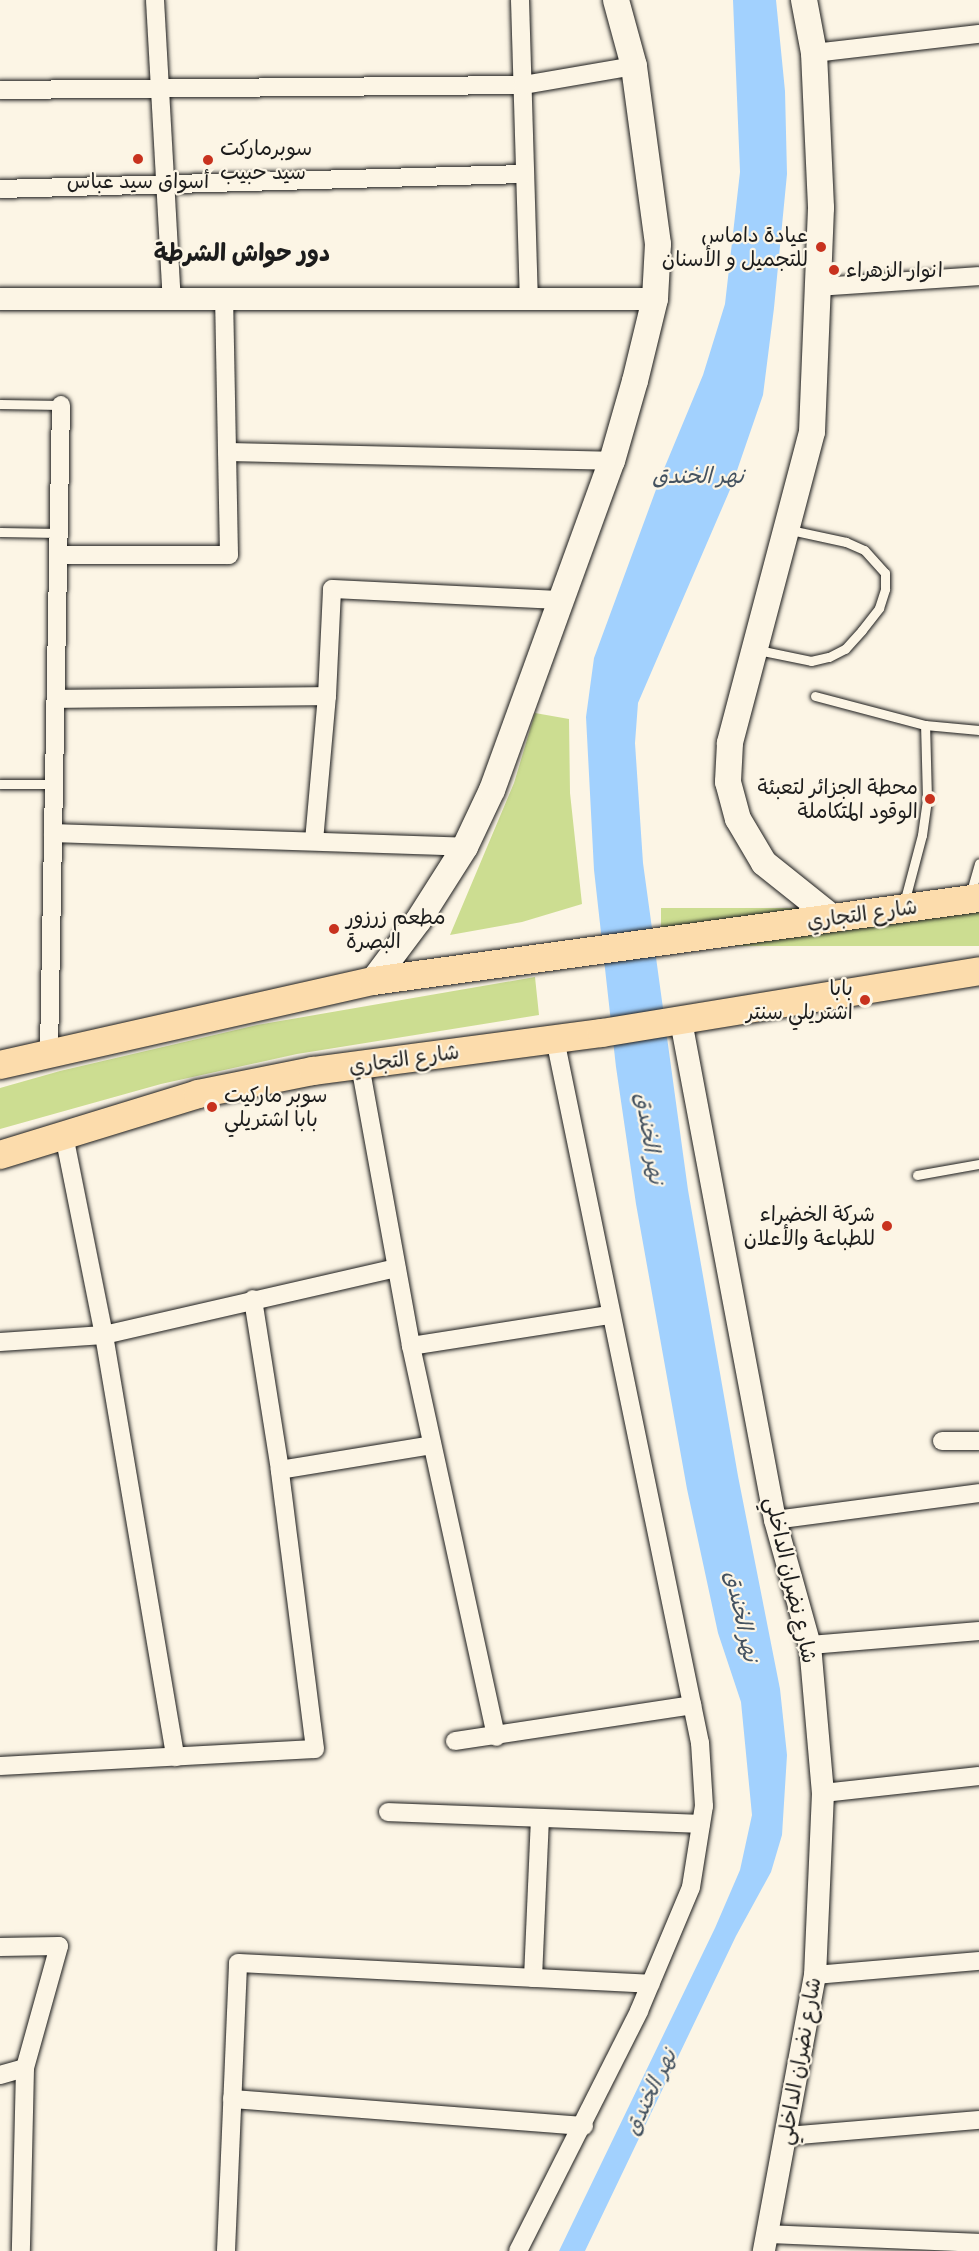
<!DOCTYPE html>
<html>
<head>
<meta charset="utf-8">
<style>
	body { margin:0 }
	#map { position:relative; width:979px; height:2251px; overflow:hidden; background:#fcf5e5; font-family:Delius,"Playpen Sans Arabic",sans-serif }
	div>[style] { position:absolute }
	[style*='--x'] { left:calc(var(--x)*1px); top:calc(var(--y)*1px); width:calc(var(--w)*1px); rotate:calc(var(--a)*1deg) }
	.green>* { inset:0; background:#ccdd91; transform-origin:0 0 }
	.water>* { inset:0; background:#a2d1fe }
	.roads { filter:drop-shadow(0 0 2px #1c1c1c) drop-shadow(0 0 2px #1c1c1c) }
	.service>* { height:9px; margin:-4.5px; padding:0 4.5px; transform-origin:4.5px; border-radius:4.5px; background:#fcf5e5 }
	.minor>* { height:18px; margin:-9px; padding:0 9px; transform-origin:9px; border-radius:9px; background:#fcf5e5 }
	.tertiary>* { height:22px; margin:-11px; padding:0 11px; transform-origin:11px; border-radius:11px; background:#fcf5e5 }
	.secondary>* { height:26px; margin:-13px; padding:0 13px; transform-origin:13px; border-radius:13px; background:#fcf5e5 }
	.primary>* { height:28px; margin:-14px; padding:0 14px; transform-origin:14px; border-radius:14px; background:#fcdcac }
	.dots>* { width:16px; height:16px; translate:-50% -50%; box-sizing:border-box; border:3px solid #fcf5e5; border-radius:50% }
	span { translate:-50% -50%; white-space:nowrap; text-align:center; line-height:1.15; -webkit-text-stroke:4.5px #fcf5e5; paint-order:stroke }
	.poi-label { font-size:21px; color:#1c1c1c }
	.left { translate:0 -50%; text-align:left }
	.right { translate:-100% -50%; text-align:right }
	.street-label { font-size:21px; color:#1c1c1c }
	.water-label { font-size:22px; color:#445260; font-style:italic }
	.quarter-label { font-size:24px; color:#1c1c1c; font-weight:700 }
</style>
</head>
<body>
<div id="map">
	<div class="green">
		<i style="clip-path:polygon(535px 713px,569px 719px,570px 793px,582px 904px,522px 922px,450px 935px,514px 783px)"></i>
		<i style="left:979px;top:908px;width:38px;height:318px;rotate:90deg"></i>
		<i style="clip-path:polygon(535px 977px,539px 1015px,297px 1054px,161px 1084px,0 1129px,0 1088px,60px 1071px,257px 1025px)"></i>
	</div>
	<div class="water">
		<i style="clip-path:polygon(733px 0,776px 0,785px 91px,787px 174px,774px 308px,763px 395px,732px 485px,638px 703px,635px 743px,643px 863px,688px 1190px,738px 1476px,780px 1689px,787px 1755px,782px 1835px,771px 1872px,736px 1936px,585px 2251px,559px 2251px,715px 1928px,740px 1870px,752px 1815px,741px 1702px,718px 1633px,687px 1489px,636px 1204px,616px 1067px,594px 870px,586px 717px,594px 658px,661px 476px,703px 375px,725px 304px,740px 172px)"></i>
	</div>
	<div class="roads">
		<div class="service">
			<i style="--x:0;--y:404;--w:61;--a:0.9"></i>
			<i style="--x:0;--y:532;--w:59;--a:1"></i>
			<i style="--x:758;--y:650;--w:54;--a:11.7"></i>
			<i style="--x:811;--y:661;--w:18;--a:-13"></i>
			<i style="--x:829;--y:657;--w:18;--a:-27"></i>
			<i style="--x:845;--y:649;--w:25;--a:-48"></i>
			<i style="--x:862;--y:630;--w:28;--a:-52"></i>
			<i style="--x:879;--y:608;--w:20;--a:-72"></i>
			<i style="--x:885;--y:589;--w:16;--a:-90"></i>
			<i style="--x:885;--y:573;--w:31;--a:-132"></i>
			<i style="--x:864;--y:550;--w:20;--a:-156"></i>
			<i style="--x:846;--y:542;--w:61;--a:-167.8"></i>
			<i style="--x:815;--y:696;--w:114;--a:14.8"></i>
			<i style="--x:925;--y:725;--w:54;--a:5.3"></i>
			<i style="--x:0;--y:784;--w:54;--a:0"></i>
			<i style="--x:970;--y:895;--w:33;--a:-74"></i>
			<i style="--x:904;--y:903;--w:70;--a:-75.2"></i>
			<i style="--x:922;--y:835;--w:36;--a:-82"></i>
			<i style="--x:927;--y:799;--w:74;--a:-91.5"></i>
			<i style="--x:917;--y:1175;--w:63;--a:-10.1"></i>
		</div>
		<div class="minor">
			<i style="--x:155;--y:0;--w:300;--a:86.8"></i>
			<i style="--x:520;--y:0;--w:301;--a:88.3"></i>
			<i style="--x:814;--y:53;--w:166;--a:-6.6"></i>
			<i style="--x:0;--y:90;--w:523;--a:-0.55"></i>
			<i style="--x:523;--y:85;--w:113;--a:-9.7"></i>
			<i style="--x:0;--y:189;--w:525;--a:-1.64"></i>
			<i style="--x:818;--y:287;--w:161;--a:-3.9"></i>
			<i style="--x:227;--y:452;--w:385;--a:1.3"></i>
			<i style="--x:58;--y:555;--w:171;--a:0"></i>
			<i style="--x:229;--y:555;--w:253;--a:-91.1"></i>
			<i style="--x:56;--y:699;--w:271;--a:-0.6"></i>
			<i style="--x:53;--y:833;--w:412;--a:1.9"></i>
			<i style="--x:314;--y:841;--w:146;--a:-84.9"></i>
			<i style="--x:327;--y:696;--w:107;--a:-87.3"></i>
			<i style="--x:332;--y:589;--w:228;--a:2.8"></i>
			<i style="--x:49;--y:1052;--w:647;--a:-88.94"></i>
			<i style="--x:360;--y:1065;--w:286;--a:79.7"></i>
			<i style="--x:411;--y:1346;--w:400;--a:77.7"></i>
			<i style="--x:64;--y:1135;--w:204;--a:78.7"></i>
			<i style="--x:104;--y:1335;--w:428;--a:80.4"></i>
			<i style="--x:0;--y:1342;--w:104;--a:-3.9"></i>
			<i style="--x:104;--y:1335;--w:300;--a:-12.9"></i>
			<i style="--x:411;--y:1346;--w:201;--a:-8.9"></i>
			<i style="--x:942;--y:1441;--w:37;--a:0"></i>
			<i style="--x:280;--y:1470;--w:154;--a:-9.3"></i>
			<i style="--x:775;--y:1520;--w:206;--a:-7.5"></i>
			<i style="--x:810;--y:1645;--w:170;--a:-4.7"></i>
			<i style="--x:455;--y:1741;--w:240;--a:-8.6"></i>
			<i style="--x:0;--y:1766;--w:315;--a:-3.1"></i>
			<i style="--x:315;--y:1749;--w:281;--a:-97.2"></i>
			<i style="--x:280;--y:1470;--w:173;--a:-99"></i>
			<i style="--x:823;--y:1793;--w:157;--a:-6.2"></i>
			<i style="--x:388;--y:1812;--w:313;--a:2.2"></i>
			<i style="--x:0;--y:1947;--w:59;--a:-1"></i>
			<i style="--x:59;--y:1946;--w:127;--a:105.6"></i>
			<i style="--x:25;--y:2068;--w:183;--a:91.3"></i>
			<i style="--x:815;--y:1975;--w:165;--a:-4.9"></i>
			<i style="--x:533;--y:1978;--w:160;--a:-87.5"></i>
			<i style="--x:0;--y:2075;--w:26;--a:-16"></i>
			<i style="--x:232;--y:2099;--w:353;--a:4.4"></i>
			<i style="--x:787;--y:2136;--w:193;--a:-4.8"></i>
			<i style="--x:767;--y:2234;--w:212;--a:2.4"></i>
			<i style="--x:226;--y:2251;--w:288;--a:-87.6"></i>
			<i style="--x:238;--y:1963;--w:413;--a:2.9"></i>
			<i style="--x:518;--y:2251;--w:269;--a:-63.2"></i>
			<i style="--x:639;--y:2011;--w:134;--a:-67.2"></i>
			<i style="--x:691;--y:1887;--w:82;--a:-80.9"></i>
			<i style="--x:704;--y:1806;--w:63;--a:-93.6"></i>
			<i style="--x:700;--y:1743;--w:719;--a:-101.64"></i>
		</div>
		<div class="tertiary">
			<i style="--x:0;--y:299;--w:655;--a:0"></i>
			<i style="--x:681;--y:1021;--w:508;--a:79.33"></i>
			<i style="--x:775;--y:1520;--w:130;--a:74.4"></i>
			<i style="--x:810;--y:1645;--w:149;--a:85"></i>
			<i style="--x:823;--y:1793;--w:182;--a:92.5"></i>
			<i style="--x:815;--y:1975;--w:281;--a:100.5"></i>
		</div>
		<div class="secondary">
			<i style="--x:804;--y:0;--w:54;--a:79.3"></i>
			<i style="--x:814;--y:53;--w:155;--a:87.4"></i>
			<i style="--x:821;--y:208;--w:224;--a:92.3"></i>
			<i style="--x:812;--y:432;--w:322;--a:104.8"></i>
			<i style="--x:730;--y:743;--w:39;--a:93"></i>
			<i style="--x:728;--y:782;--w:38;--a:75"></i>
			<i style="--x:738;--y:819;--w:51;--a:59.4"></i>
			<i style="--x:764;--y:863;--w:88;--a:38.6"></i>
			<i style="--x:373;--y:981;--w:75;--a:-53.1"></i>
			<i style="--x:418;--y:921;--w:88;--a:-57.6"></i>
			<i style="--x:465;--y:847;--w:63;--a:-64.7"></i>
			<i style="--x:492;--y:790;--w:350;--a:-70"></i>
			<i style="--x:612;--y:461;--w:83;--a:-74"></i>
			<i style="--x:635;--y:381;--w:84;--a:-76.3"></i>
			<i style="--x:655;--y:299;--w:55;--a:-86.9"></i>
			<i style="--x:658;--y:244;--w:180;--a:-97.7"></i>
			<i style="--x:634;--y:66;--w:68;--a:-105.3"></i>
		</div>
		<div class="primary">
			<i style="--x:0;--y:1065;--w:382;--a:-12.7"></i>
			<i style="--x:373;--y:981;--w:612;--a:-7.8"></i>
			<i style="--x:0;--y:1155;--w:207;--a:-17.1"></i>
			<i style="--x:198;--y:1094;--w:117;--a:-11.3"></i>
			<i style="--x:313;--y:1071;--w:291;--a:-7.5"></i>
			<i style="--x:602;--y:1033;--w:382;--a:-9.3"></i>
		</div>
	</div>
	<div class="dots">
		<i style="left:138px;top:159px;background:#c8321e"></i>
		<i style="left:208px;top:160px;background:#c8321e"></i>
		<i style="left:821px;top:247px;background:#c8321e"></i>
		<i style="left:834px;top:270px;background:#c8321e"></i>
		<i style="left:930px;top:799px;background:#c8321e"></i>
		<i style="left:334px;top:929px;background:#c8321e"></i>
		<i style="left:865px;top:1000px;background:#c8321e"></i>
		<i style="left:212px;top:1107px;background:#c8321e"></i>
		<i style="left:887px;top:1226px;background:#c8321e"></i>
	</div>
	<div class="poi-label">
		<span class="left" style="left:220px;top:160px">سوبرماركت<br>سيد حبيب</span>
		<span style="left:138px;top:181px">أسواق سيد عباس</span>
		<span class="right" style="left:808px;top:247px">عيادة داماس<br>للتجميل و الأسنان</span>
		<span class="left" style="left:846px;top:270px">انوار الزهراء</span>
		<span class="right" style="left:918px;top:799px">محطة الجزائر لتعبئة<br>الوقود المتكاملة</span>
		<span class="left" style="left:346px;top:929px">مطعم زرزور<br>البصرة</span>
		<span class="right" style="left:853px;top:1000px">بابا<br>اشتريلي سنتر</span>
		<span class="left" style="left:224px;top:1107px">سوبر ماركيت<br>بابا اشتريلي</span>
		<span class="right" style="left:875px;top:1226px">شركة الخضراء<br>للطباعة والأعلان</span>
	</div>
	<div class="street-label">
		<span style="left:862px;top:914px;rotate:-8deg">شارع التجاري</span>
		<span style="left:404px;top:1059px;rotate:-8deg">شارع التجاري</span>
		<span style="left:791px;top:1580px;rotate:77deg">شارع نضران الداخلي</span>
		<span style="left:799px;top:2061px;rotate:-80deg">شارع نضران الداخلي</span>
	</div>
	<div class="water-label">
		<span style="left:698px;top:476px">نهر الخندق</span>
		<span style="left:650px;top:1138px;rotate:81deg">نهر الخندق</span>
		<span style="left:742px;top:1616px;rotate:78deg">نهر الخندق</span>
		<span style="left:650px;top:2092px;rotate:-64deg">نهر الخندق</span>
	</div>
	<div class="quarter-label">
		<span style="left:242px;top:253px">دور حواش الشرطة</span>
	</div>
</div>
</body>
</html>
